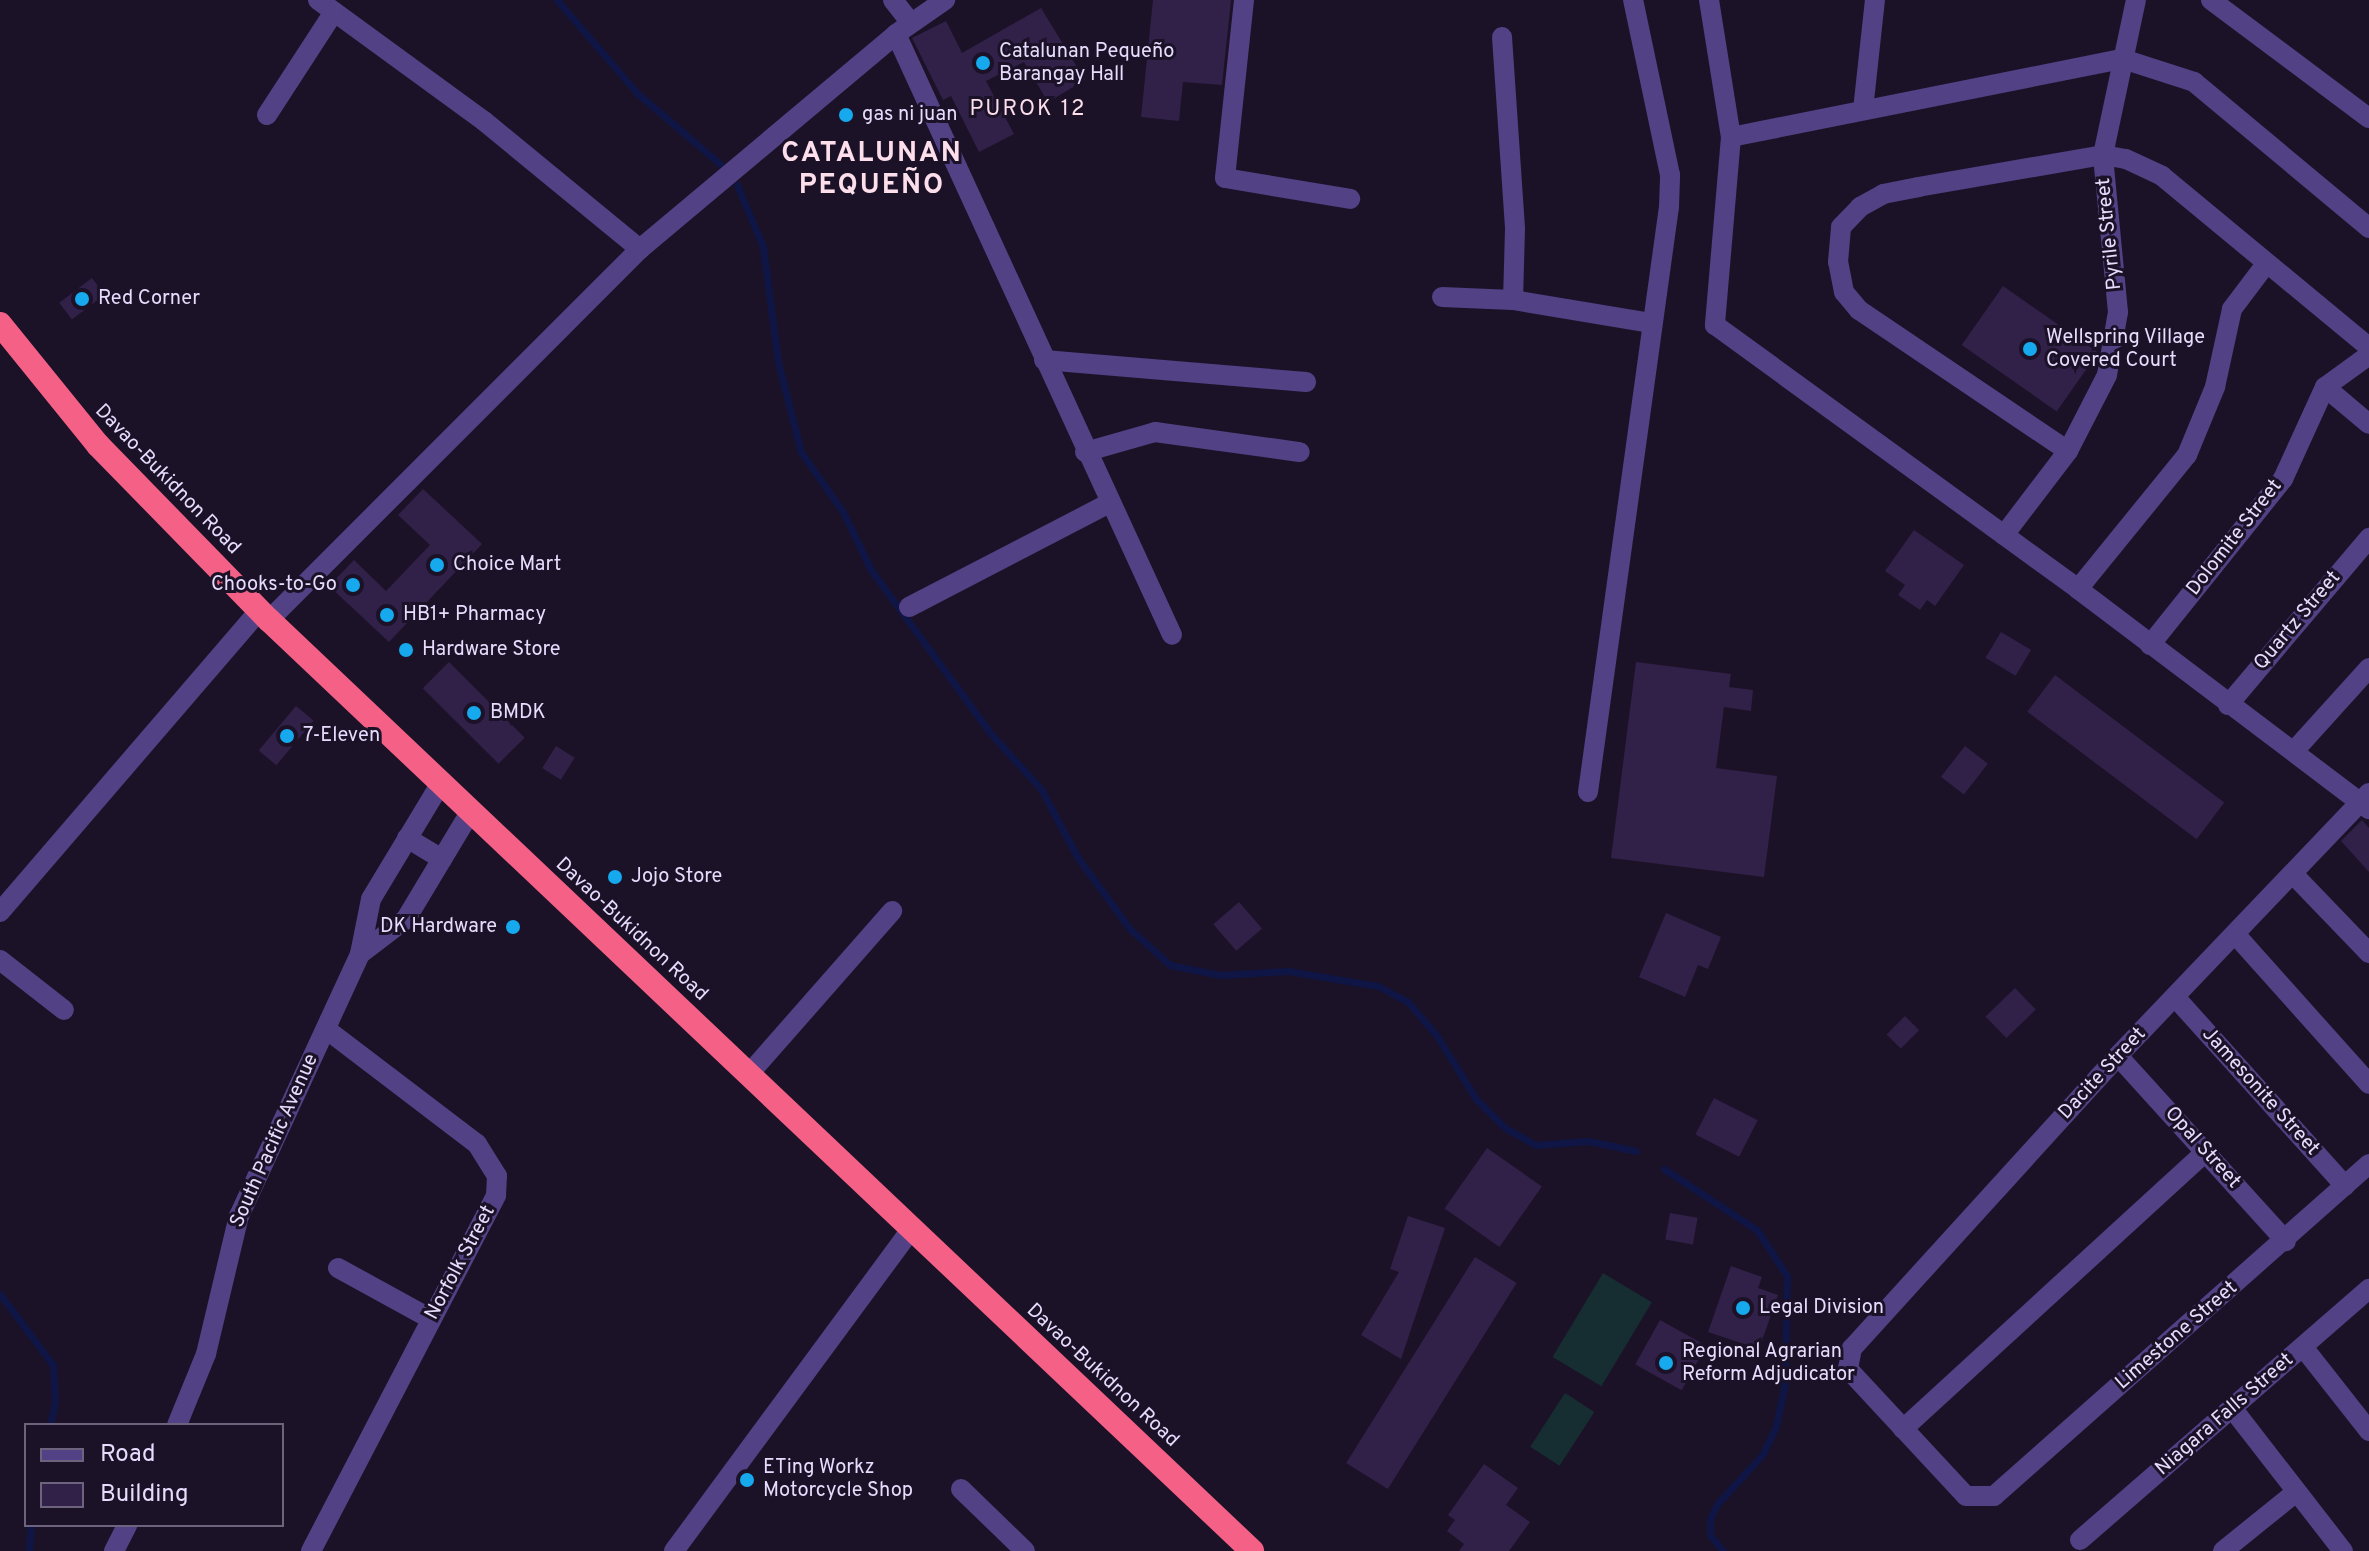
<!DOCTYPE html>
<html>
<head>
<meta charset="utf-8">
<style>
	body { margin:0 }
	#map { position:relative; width:2369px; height:1551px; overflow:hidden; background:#1b1228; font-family:Overpass,sans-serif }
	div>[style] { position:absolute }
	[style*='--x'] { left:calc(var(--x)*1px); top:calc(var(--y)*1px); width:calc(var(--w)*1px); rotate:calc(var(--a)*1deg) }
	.green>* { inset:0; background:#162d32; transform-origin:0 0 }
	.stream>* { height:7px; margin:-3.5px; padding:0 3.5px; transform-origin:3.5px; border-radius:3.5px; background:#0f1645 }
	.building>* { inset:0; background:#312048; transform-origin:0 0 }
	.minor>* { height:20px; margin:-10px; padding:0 10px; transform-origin:10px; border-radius:10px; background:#524184 }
	.highway>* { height:24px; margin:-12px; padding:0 12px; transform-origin:12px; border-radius:12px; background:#f46086 }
	.dots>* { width:22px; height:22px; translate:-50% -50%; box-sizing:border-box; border:4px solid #1b1228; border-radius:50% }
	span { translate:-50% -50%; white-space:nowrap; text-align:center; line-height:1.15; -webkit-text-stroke:6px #1b1228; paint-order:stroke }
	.poi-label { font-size:20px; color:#e7dcfd }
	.left { translate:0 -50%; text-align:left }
	.right { translate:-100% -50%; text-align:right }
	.street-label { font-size:20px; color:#e7dcfd }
	.neighbourhood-label { font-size:22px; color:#fddeeb; letter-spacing:2px }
	.district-label { font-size:28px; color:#fddeeb; font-weight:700; letter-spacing:2px }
	.legend { position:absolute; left:24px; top:1423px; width:260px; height:104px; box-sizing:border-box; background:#1b1228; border:2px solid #6d637d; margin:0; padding:10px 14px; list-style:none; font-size:24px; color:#e7dcfd }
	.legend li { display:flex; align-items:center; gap:16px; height:40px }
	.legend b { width:40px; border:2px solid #6d637d }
</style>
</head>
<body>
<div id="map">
	<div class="green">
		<i style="left:1603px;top:1273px;width:57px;height:98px;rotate:31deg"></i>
		<i style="left:1565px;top:1393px;width:35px;height:64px;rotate:33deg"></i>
	</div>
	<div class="stream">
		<i style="--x:557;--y:0;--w:123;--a:49.3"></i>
		<i style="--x:637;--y:93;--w:109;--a:40.5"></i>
		<i style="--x:737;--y:185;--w:67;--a:67.2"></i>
		<i style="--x:763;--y:247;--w:116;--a:82.6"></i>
		<i style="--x:778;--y:362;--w:93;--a:75.7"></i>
		<i style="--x:801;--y:452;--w:73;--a:55"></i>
		<i style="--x:843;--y:512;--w:64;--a:64.2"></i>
		<i style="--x:871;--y:570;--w:203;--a:53.8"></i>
		<i style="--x:991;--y:734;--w:74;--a:47.7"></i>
		<i style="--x:1041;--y:789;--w:78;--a:61.8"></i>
		<i style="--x:1078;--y:858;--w:88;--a:53.8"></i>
		<i style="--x:1130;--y:929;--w:54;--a:42"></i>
		<i style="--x:1170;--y:965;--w:51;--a:11.3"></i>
		<i style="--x:1220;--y:975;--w:68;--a:-3.4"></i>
		<i style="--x:1288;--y:971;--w:91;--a:9.5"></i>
		<i style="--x:1378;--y:986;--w:34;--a:28"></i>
		<i style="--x:1408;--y:1002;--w:45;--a:49.5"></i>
		<i style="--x:1437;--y:1036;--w:74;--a:58.2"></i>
		<i style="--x:1476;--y:1099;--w:41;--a:45"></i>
		<i style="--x:1505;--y:1128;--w:35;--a:29"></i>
		<i style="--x:1536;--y:1145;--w:53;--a:-4.3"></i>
		<i style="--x:1589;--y:1141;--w:48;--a:12"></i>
		<i style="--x:1664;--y:1169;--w:111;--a:33.3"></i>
		<i style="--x:1757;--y:1230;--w:55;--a:56.9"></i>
		<i style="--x:1787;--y:1276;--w:107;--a:91.1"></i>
		<i style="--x:1785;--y:1383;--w:44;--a:101.8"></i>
		<i style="--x:1776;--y:1426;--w:31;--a:115"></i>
		<i style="--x:1763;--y:1454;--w:67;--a:132.6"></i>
		<i style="--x:1718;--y:1503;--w:18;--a:117"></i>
		<i style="--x:1710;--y:1519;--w:16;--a:90"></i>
		<i style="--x:1710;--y:1535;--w:21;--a:51"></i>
		<i style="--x:0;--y:1294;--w:89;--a:53.3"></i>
		<i style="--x:53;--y:1365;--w:37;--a:87"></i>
		<i style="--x:55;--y:1402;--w:24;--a:102"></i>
		<i style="--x:29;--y:1551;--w:26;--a:-86"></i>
	</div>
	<div class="building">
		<i style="clip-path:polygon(1153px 0,1231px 0,1222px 85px,1183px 82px,1179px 121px,1141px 117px)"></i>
		<i style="clip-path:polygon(1041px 8px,1085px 80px,1048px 102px,1024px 62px,986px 81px,1014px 134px,979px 152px,951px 96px,943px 100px,912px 38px,946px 21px,962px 53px)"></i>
		<i style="left:92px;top:278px;width:21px;height:41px;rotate:53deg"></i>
		<i style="left:2003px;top:286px;width:116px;height:72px;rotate:35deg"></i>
		<i style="clip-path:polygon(423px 489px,482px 544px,389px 642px,329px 586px,354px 560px,386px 591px,430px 545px,398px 515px)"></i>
		<i style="clip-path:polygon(1914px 530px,1964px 565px,1935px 606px,1927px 600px,1920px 610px,1898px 595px,1905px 585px,1885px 571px)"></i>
		<i style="left:2001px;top:632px;width:35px;height:30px;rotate:31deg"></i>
		<i style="left:449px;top:662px;width:107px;height:37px;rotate:45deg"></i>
		<i style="clip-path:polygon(1636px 662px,1731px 674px,1729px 687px,1753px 690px,1751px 711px,1724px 707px,1716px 768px,1777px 776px,1764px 877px,1611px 858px)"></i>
		<i style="left:2055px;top:675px;width:212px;height:46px;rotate:37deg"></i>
		<i style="left:296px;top:706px;width:23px;height:58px;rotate:40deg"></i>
		<i style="left:556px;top:746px;width:22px;height:26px;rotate:32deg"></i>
		<i style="left:1965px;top:746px;width:29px;height:39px;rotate:38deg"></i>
		<i style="clip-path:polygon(2362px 820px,2369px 828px,2369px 872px,2341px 841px)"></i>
		<i style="left:1239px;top:902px;width:35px;height:34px;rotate:49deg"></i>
		<i style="clip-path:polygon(1666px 913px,1721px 937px,1708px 969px,1698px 965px,1685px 997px,1639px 977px)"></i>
		<i style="left:2015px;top:988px;width:30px;height:41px;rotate:46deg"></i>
		<i style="left:1905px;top:1016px;width:20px;height:26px;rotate:45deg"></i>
		<i style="left:1714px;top:1098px;width:49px;height:41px;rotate:27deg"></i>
		<i style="left:1487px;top:1148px;width:67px;height:74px;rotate:35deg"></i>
		<i style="left:1670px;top:1213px;width:28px;height:27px;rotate:10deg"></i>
		<i style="clip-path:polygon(1408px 1216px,1445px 1228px,1401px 1359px,1361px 1335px,1399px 1272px,1390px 1269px)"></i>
		<i style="left:1475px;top:1257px;width:49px;height:243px;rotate:32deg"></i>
		<i style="clip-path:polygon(1731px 1266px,1762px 1277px,1758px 1288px,1778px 1295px,1759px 1349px,1708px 1332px)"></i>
		<i style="left:1660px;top:1320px;width:53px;height:51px;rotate:29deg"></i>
		<i style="clip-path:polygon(1484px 1464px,1518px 1488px,1506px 1505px,1530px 1522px,1509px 1551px,1459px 1551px,1464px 1544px,1447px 1531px,1455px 1520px,1448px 1515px)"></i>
	</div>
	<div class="minor">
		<i style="--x:318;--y:0;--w:205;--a:36.1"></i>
		<i style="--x:484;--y:121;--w:202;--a:39.4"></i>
		<i style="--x:893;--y:0;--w:29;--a:52"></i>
		<i style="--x:1244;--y:0;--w:179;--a:96.1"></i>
		<i style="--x:1225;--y:178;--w:127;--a:9.5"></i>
		<i style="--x:1709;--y:0;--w:139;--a:80.9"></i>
		<i style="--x:1731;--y:137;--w:189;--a:94.9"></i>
		<i style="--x:1715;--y:325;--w:449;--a:36"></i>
		<i style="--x:2078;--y:589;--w:365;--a:37.1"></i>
		<i style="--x:2211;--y:0;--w:197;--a:36.8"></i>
		<i style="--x:896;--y:34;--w:661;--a:65.33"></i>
		<i style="--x:1502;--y:37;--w:192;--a:86.1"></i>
		<i style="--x:1515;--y:229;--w:71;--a:91.6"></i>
		<i style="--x:1863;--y:110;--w:111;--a:-83.8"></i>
		<i style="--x:267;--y:115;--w:123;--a:-57"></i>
		<i style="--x:1731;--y:137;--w:400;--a:-11.3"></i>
		<i style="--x:2123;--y:59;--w:75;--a:17.9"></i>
		<i style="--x:2194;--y:82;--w:228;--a:39.8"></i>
		<i style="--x:1442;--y:297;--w:71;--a:2.4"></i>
		<i style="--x:1513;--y:300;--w:139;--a:9.5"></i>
		<i style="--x:1044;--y:360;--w:263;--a:4.8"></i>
		<i style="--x:2325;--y:387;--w:57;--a:40.1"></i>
		<i style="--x:2068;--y:451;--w:252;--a:-146"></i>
		<i style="--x:1859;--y:310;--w:23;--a:-130"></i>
		<i style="--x:1844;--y:292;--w:31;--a:-101"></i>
		<i style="--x:1838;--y:262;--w:35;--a:-85"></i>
		<i style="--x:1841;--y:227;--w:28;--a:-46"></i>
		<i style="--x:1860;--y:207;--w:26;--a:-29"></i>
		<i style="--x:1883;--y:194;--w:36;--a:-11"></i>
		<i style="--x:1918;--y:187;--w:188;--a:-9.8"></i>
		<i style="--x:2103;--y:155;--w:23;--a:10"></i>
		<i style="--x:2126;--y:159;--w:40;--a:25"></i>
		<i style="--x:2162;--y:176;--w:268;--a:39.6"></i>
		<i style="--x:1085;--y:452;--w:73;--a:-15.9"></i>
		<i style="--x:1155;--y:432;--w:146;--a:7.9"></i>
		<i style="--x:2004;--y:535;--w:106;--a:-52.7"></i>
		<i style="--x:2068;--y:451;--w:85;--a:-62.8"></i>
		<i style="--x:2107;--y:375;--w:64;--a:-80.1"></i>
		<i style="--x:2118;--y:312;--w:158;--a:-95.5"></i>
		<i style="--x:2103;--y:155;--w:158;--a:-78"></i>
		<i style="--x:2078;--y:589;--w:173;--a:-50.9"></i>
		<i style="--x:2187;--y:455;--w:74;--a:-67.6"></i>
		<i style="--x:2215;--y:387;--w:80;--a:-77.7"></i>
		<i style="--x:2232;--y:309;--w:56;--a:-52.9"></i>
		<i style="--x:909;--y:607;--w:226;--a:-27.4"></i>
		<i style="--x:269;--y:620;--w:525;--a:-45"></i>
		<i style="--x:640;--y:249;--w:334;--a:-40"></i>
		<i style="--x:896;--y:34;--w:60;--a:-34.8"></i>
		<i style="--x:2150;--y:645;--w:213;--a:-51.3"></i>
		<i style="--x:2283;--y:479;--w:101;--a:-65.5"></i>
		<i style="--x:2325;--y:387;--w:54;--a:-36"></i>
		<i style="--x:2228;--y:705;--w:219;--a:-49.8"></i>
		<i style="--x:2294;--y:751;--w:112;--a:-47.9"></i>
		<i style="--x:1588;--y:792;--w:591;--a:-82.12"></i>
		<i style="--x:1669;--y:207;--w:32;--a:-88"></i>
		<i style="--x:1670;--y:175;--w:179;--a:-101.9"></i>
		<i style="--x:2369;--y:793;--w:364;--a:133.7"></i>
		<i style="--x:2118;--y:1056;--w:395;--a:132.3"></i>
		<i style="--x:1852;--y:1348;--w:21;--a:101"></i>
		<i style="--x:1848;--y:1369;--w:173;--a:47.1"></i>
		<i style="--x:1966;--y:1496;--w:28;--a:0"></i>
		<i style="--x:1994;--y:1496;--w:501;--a:-41.52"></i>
		<i style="--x:407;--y:838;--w:41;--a:31"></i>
		<i style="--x:2293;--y:874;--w:110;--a:46.1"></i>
		<i style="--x:0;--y:912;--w:399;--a:-49.3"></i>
		<i style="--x:2235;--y:934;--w:201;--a:48.2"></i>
		<i style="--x:360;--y:954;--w:58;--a:-37.3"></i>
		<i style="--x:406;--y:919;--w:126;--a:-59"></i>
		<i style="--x:0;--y:960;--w:81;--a:38"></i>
		<i style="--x:2175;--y:997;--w:254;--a:48"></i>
		<i style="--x:2118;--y:1056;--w:250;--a:47.8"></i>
		<i style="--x:749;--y:1074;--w:217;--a:-48.7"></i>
		<i style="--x:338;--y:1268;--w:106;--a:28.7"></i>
		<i style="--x:2303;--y:1347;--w:107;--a:51.8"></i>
		<i style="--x:2232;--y:1408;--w:181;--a:52.2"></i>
		<i style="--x:177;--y:1425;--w:77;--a:-67.8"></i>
		<i style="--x:206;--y:1354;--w:142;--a:-76.6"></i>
		<i style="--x:239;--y:1216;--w:289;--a:-65.2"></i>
		<i style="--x:360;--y:954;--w:56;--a:-78.7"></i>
		<i style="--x:371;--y:899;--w:135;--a:-58.9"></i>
		<i style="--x:1903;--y:1429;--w:410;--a:-42.5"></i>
		<i style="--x:961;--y:1489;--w:89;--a:44.1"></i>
		<i style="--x:2080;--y:1540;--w:383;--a:-41"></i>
		<i style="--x:114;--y:1551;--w:29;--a:-63"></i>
		<i style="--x:311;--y:1551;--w:401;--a:-62.5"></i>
		<i style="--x:496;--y:1195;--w:19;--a:-87"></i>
		<i style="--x:497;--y:1176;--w:38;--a:-122"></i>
		<i style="--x:477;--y:1144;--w:190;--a:-142.7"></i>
		<i style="--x:674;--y:1551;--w:401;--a:-53.6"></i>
		<i style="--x:2223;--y:1551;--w:94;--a:-38.9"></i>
	</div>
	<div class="highway">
		<i style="--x:0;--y:324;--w:156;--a:51"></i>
		<i style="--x:98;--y:445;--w:245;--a:45.7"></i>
		<i style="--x:269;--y:620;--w:1354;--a:43.44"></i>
	</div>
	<div class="dots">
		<i style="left:983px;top:63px;background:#16a9ee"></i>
		<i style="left:846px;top:115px;background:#16a9ee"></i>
		<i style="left:82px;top:299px;background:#16a9ee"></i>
		<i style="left:2030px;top:349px;background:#16a9ee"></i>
		<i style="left:437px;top:565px;background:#16a9ee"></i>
		<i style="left:353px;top:585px;background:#16a9ee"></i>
		<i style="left:387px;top:615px;background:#16a9ee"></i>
		<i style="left:406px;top:650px;background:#16a9ee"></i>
		<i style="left:474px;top:713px;background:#16a9ee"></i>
		<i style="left:287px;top:736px;background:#16a9ee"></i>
		<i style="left:615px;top:877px;background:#16a9ee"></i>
		<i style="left:513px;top:927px;background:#16a9ee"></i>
		<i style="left:1743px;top:1308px;background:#16a9ee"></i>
		<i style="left:1666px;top:1363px;background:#16a9ee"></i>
		<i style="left:747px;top:1480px;background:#16a9ee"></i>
	</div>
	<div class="poi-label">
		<span class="left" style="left:999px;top:64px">Catalunan Pequeño<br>Barangay Hall</span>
		<span class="left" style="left:862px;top:115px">gas ni juan</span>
		<span class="left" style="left:98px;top:299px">Red Corner</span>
		<span class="left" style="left:2046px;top:350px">Wellspring Village<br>Covered Court</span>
		<span class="left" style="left:453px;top:565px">Choice Mart</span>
		<span class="right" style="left:337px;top:585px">Chooks-to-Go</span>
		<span class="left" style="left:403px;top:615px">HB1+ Pharmacy</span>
		<span class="left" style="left:422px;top:650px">Hardware Store</span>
		<span class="left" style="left:490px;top:713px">BMDK</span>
		<span class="left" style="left:303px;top:736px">7-Eleven</span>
		<span class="left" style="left:631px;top:877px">Jojo Store</span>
		<span class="right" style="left:497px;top:927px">DK Hardware</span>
		<span class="left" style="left:1759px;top:1308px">Legal Division</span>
		<span class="left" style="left:1682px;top:1364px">Regional Agrarian<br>Reform Adjudicator</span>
		<span class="left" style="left:763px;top:1480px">ETing Workz<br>Motorcycle Shop</span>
	</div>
	<div class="street-label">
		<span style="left:2110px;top:234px;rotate:-96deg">Pyrile Street</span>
		<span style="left:167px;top:480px;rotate:46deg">Davao-Bukidnon Road</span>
		<span style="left:2235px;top:538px;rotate:-52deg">Dolomite Street</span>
		<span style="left:2298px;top:621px;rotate:-50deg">Quartz Street</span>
		<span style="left:631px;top:930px;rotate:43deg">Davao-Bukidnon Road</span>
		<span style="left:2103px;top:1074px;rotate:-47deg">Dacite Street</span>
		<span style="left:2260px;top:1092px;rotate:48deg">Jamesonite Street</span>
		<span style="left:275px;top:1141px;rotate:-66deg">South Pacific Avenue</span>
		<span style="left:2202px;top:1148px;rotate:48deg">Opal Street</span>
		<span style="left:461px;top:1263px;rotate:-62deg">Norfolk Street</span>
		<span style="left:2177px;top:1336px;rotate:-41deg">Limestone Street</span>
		<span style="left:1102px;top:1376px;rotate:43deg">Davao-Bukidnon Road</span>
		<span style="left:2225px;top:1415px;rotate:-41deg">Niagara Falls Street</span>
	</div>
	<div class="neighbourhood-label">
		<span style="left:1028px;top:110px">PUROK 12</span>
	</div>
	<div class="district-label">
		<span style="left:872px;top:170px">CATALUNAN<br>PEQUEÑO</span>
	</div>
	<ul class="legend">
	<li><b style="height:10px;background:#524184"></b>Road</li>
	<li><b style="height:22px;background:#312048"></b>Building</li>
	</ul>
</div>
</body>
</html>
